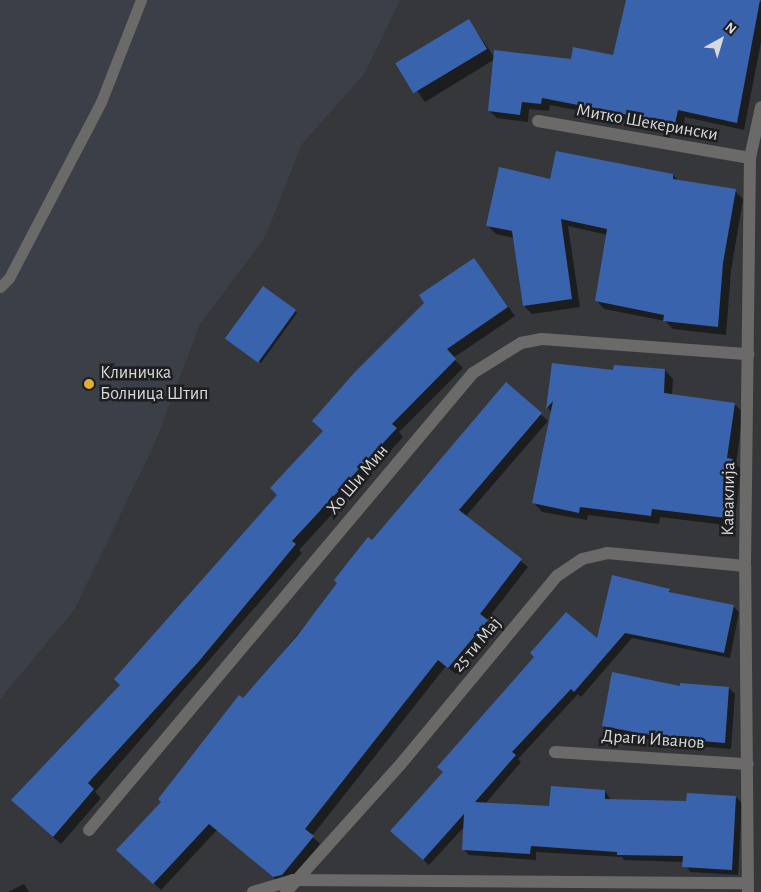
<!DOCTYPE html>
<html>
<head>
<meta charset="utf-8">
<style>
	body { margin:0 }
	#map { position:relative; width:761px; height:892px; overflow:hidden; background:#35373a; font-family:"Alegreya Sans",sans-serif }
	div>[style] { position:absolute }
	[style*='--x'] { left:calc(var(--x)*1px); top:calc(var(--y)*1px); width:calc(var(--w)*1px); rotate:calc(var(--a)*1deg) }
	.built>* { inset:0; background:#3b4048 }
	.shadow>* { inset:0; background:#0007 }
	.building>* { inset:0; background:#3a63ad; transform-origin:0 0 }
	.lane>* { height:11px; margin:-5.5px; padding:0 5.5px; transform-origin:5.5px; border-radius:5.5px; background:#6b6a69 }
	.street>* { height:12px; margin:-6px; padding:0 6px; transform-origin:6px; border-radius:6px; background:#6b6a69 }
	.dots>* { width:14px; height:14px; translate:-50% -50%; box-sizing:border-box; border:2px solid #1e1e20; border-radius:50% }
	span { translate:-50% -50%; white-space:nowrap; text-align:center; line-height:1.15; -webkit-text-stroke:5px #1e1e20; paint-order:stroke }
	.street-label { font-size:18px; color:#d8d9da }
	.poi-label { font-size:18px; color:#d8d9da }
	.left { translate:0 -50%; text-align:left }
	.north { position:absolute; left:696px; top:15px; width:50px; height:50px; -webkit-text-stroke:4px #1e1e20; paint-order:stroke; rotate:39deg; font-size:14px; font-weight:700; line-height:20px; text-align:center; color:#d8d9da }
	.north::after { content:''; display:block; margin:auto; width:18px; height:22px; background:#d8d9da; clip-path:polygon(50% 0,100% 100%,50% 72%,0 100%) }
</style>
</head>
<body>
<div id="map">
	<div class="built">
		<i style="clip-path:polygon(0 0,400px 0,365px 73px,302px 144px,265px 237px,200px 324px,154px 445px,74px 610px,0 699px)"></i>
	</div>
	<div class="shadow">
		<i style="clip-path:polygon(628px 0,761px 2px,761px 42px,744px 130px,685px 117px,683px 131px,550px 105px,549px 111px,529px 109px,528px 122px,497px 118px,489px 111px,495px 59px,425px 102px,398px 64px,469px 21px,495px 58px,572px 60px,614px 57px)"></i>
		<i style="clip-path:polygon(673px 175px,679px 181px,735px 191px,743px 199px,731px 271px,726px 335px,673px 329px,665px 321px,604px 309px,596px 300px,608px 235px,568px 226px,580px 307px,532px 314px,524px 306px,514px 238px,496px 234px,487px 225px,551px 180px)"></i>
		<i style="clip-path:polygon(474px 259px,515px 316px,453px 358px,463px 368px,399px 432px,403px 437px,299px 550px,302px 553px,95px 792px,101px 798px,61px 844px,20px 808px,278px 495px,324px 432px)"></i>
		<i style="clip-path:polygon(295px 310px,297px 313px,261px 363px,230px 341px)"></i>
		<i style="clip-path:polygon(553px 365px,614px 372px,665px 370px,673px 379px,672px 396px,734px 404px,743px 412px,736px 464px,741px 469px,734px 526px,660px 517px,659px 524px,588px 515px,587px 520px,542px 512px,534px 503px,552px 413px,548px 408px)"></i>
		<i style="clip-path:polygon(506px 383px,548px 421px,466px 516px,528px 567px,486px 621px,494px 628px,456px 674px,446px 666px,312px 836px,320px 844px,289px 881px,281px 884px,217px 830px,161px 890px,125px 857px,163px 802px,243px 700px)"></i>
		<i style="clip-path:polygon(669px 590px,673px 594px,733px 606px,739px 612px,730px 658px,632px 638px,581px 697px,578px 694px,518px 759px,521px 762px,485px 804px,551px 808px,605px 791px,611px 800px,687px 802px,736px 797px,742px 803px,738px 875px,690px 872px,684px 862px,624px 860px,622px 857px,536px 852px,536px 860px,469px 855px,463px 849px,464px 827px,429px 865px,398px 837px,597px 641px)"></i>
		<i style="clip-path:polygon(681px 687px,729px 688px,735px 694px,731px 749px,672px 744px,609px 731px,603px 725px)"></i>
		<i style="clip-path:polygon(24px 884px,29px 892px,8px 892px)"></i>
	</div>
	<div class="building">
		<i style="clip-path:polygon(626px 0,760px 0,737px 123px,678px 110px,675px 124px,542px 98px,541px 104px,522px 102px,520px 115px,488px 111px,494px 50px,571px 59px,573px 47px,613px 55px)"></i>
		<i style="left:469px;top:19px;width:35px;height:86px;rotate:59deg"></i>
		<i style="clip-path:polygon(556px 151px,673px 174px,673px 179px,736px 189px,723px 263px,718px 327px,663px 321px,664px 315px,595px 301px,607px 229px,561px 219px,572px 299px,523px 306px,512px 231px,486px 226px,499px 167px,550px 179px)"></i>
		<i style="clip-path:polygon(474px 258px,508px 307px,447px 349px,456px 359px,392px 424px,397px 428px,292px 541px,296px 544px,200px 660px,88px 783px,94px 789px,53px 837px,11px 800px,120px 685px,114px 679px,277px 495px,270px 488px,323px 431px,312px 421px,354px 373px,424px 303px,419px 295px)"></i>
		<i style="left:263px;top:286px;width:41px;height:65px;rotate:36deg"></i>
		<i style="clip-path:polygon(552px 363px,613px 370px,614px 365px,665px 369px,664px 393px,735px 403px,727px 458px,733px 459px,726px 518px,652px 509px,651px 516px,580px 507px,579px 513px,532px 503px,553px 401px,546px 409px)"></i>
		<i style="clip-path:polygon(506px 382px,542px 413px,459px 510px,522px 559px,480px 614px,488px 620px,448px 668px,438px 660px,305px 829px,314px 836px,282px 875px,273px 877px,209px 824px,153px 884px,116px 850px,161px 802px,158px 799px,239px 695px,243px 698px,297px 636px,337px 583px,334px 580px,368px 537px,372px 540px)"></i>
		<i style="clip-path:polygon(612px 575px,670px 589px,669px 592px,734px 605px,724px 653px,625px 633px,574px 692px,571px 689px,512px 752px,516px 755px,475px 802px,549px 806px,551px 786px,605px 790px,605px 799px,686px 801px,687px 793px,736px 796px,732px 870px,682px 867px,683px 856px,617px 855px,617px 852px,531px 846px,530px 854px,462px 850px,464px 814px,423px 860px,390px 831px,443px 772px,437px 767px,534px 657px,530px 653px,566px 612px,597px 638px)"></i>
		<i style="clip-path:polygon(612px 672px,680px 686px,680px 683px,729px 687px,725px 743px,665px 738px,602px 726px)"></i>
	</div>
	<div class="lane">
		<i style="--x:0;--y:287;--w:13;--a:-45"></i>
		<i style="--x:9;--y:278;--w:199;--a:-62.4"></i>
		<i style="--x:101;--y:102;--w:110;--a:-68.6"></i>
	</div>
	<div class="street">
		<i style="--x:538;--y:121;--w:215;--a:9.9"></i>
		<i style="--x:555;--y:752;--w:193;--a:3.6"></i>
		<i style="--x:89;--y:830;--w:597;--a:-49.96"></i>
		<i style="--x:473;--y:373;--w:57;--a:-32"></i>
		<i style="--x:521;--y:343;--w:21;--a:-11"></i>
		<i style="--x:542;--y:339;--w:207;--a:4.2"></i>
		<i style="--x:253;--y:892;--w:42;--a:-16.7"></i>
		<i style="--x:293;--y:880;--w:455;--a:0.4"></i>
		<i style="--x:286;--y:892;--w:171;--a:-48.1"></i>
		<i style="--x:400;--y:765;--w:246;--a:-50.3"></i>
		<i style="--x:557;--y:576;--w:30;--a:-34"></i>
		<i style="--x:582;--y:559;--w:26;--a:-13"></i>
		<i style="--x:607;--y:553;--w:139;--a:5.4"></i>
		<i style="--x:748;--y:892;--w:326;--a:-90.5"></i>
		<i style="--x:745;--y:566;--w:408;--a:-89.3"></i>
		<i style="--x:750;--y:158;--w:52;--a:-77.8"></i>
	</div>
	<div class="dots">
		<i style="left:89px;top:384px;background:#e0af34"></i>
	</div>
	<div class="street-label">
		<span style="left:647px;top:123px;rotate:10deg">Митко Шекерински</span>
		<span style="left:358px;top:480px;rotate:-50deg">Хо Ши Мин</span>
		<span style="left:729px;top:499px;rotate:-89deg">Каваклија</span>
		<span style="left:477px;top:645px;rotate:-50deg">25 ти Мај</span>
		<span style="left:653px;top:740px;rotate:4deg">Драги Иванов</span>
	</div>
	<div class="poi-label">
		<span class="left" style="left:100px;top:384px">Клиничка<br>Болница Штип</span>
	</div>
	<div class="north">N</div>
</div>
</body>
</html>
